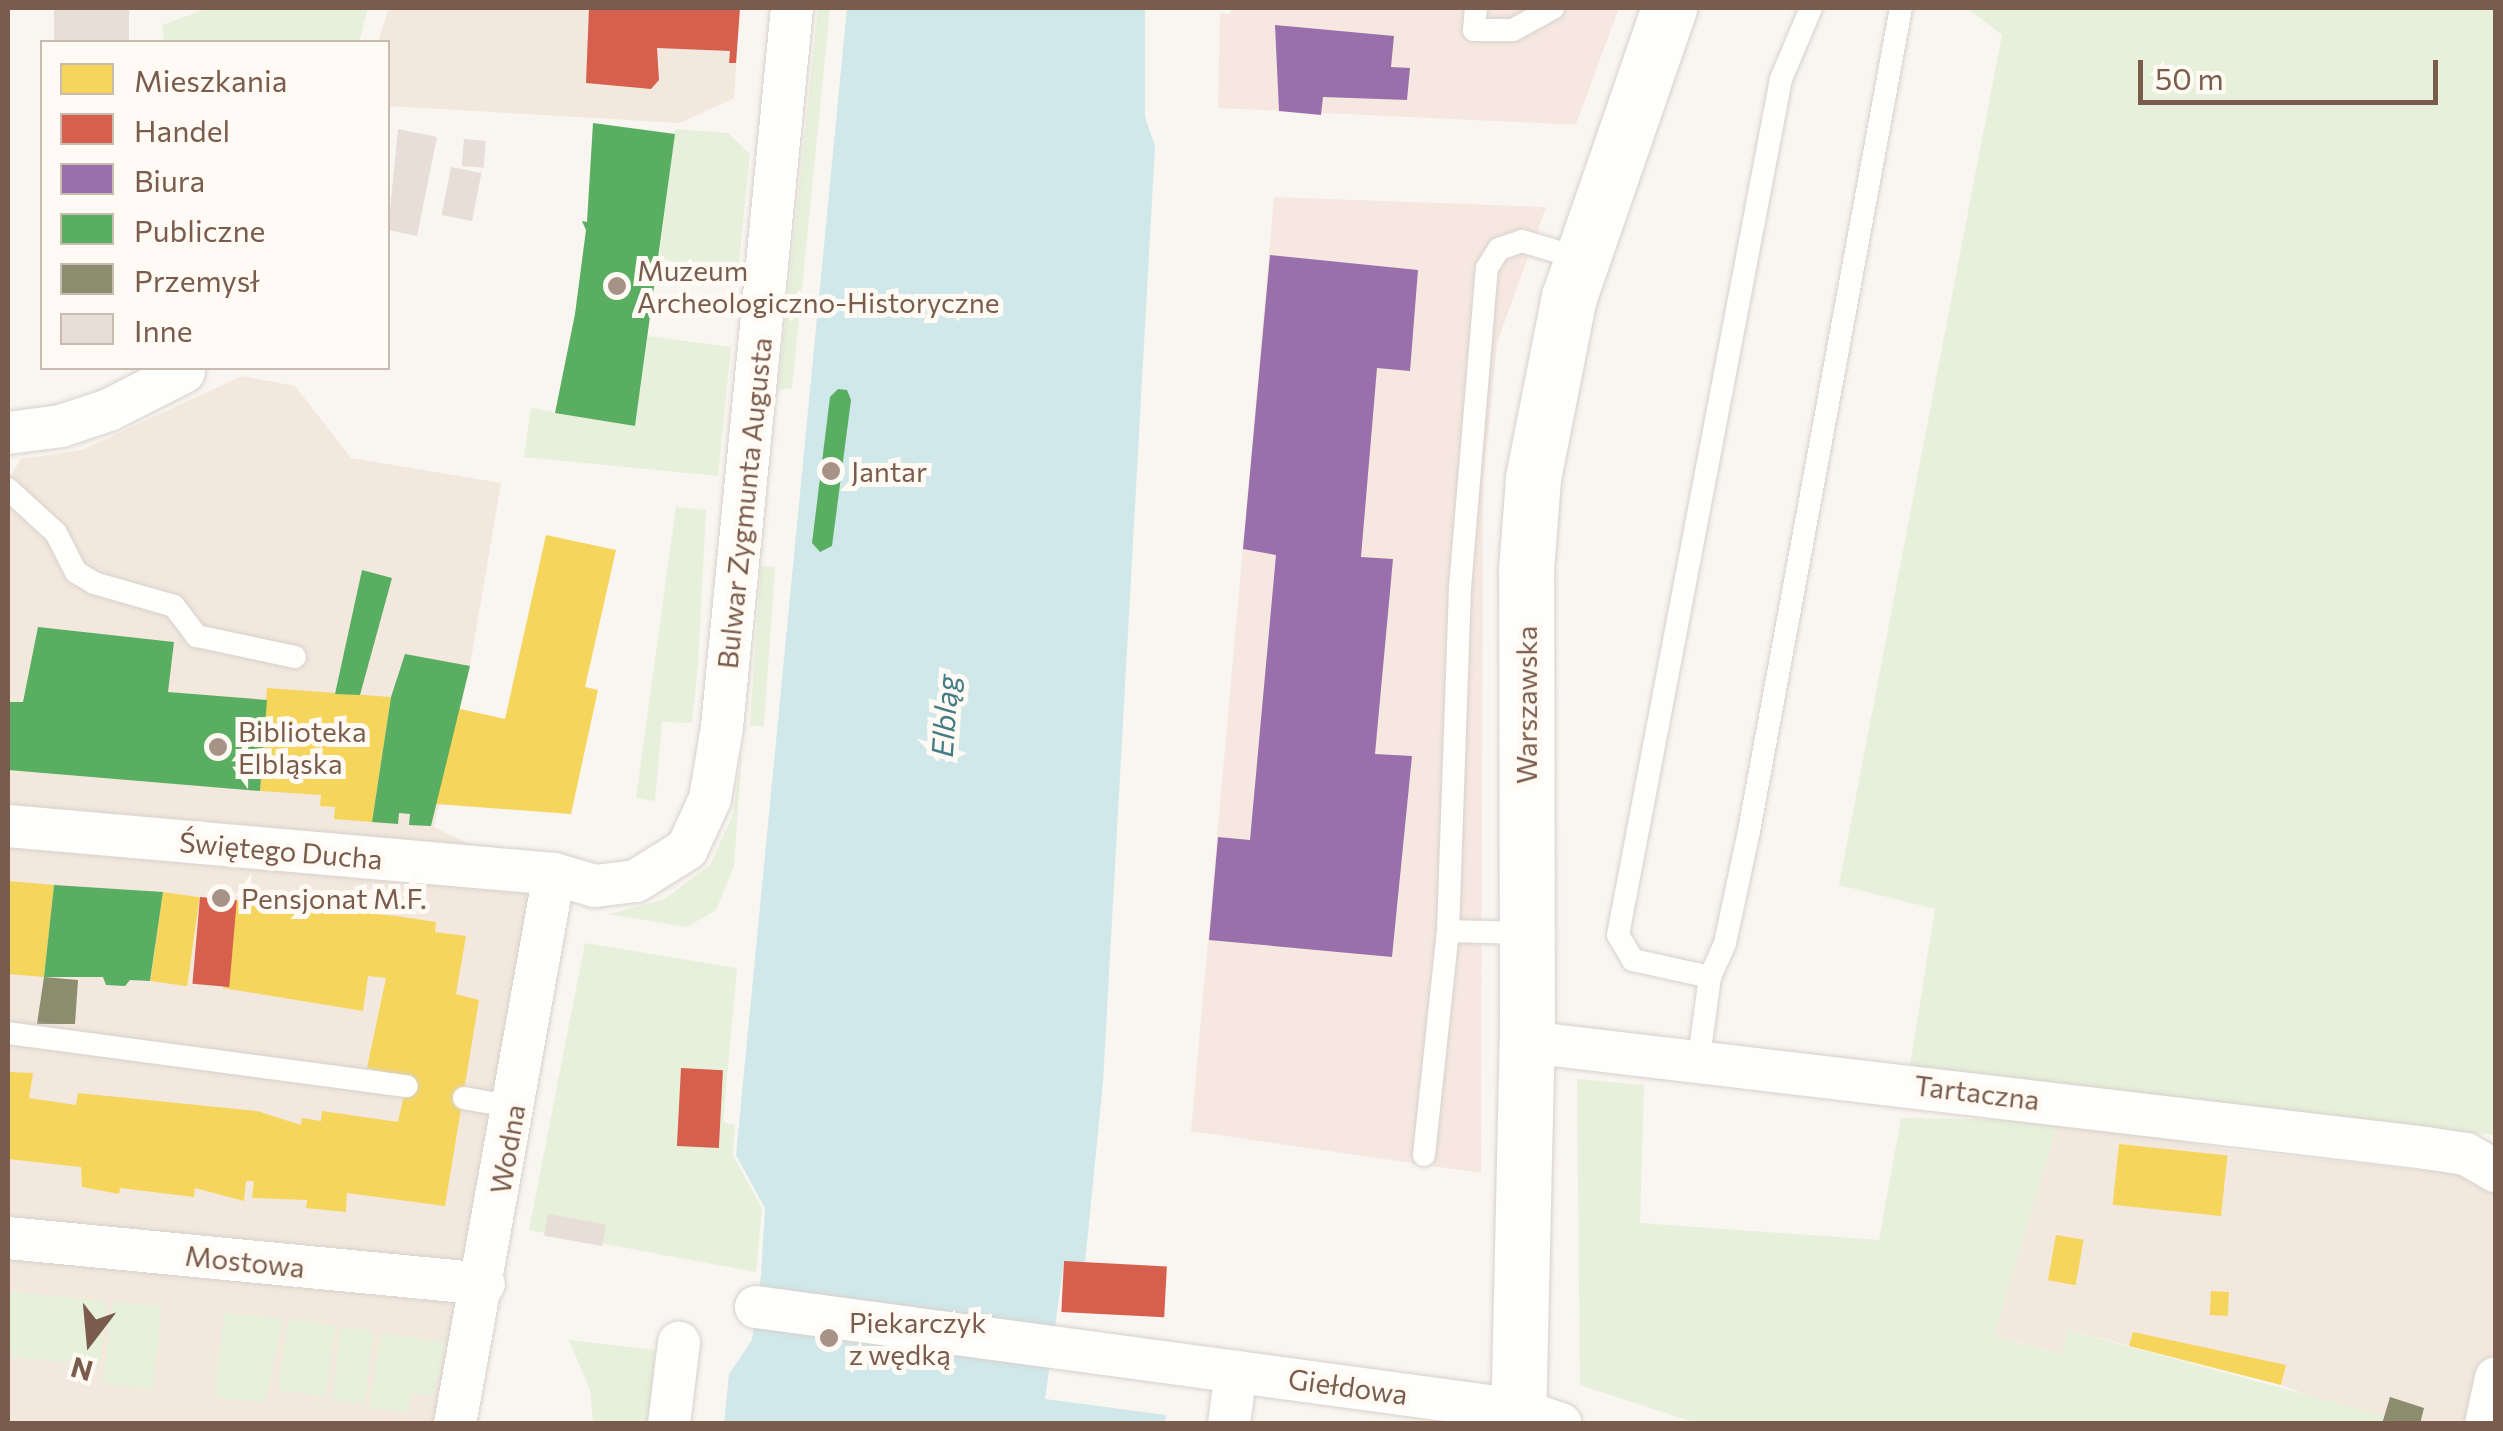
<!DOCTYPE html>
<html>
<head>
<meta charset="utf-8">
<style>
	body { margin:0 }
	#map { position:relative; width:2503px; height:1431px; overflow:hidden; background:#f9f5f0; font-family:Commissioner,sans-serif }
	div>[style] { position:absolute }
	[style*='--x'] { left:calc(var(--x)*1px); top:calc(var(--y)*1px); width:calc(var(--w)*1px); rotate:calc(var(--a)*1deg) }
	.residential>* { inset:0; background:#f2e8de }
	.commercial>* { inset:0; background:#f6e8e1 }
	.green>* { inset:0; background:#e7f0db; transform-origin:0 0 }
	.water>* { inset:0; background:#d0e8ea }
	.homes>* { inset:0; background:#f6d55c; transform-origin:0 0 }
	.shops>* { inset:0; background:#d6604d; transform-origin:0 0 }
	.offices>* { inset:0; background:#9970ab }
	.public>* { inset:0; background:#5aae61 }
	.industry>* { inset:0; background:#8c8c6e }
	.building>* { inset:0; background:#e6ded7; transform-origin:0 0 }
	.roads { filter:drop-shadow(0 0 2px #d7d1cb) drop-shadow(0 0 2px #d7d1cb) }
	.lane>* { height:22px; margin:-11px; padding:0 11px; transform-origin:11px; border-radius:11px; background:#fefefd }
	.street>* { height:42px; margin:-21px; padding:0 21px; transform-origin:21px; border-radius:21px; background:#fefefd }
	.secondary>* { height:55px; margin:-27.5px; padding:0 27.5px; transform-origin:27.5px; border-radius:27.5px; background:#fefefd }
	.dots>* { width:28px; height:28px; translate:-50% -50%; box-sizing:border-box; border:5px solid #fffaf3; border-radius:50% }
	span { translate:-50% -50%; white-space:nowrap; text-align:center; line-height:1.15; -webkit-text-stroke:10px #fffaf3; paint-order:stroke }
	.poi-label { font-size:28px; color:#7a5c4d }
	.left { translate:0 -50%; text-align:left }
	.street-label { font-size:28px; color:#7a5c4d }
	.water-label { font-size:30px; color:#437c86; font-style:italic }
	.frame { position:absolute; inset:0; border:10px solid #7a5c4d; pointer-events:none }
	.legend { position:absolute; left:40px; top:40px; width:350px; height:330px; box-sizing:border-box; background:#fffaf3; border:2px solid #cabbb1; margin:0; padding:12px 18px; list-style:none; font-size:30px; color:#7a5c4d }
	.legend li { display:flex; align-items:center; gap:20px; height:50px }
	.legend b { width:50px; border:2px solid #cabbb1 }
	.north { position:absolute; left:40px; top:1291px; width:100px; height:100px; -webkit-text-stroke:8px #fffaf3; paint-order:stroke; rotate:196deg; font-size:28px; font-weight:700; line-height:40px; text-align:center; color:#7a5c4d }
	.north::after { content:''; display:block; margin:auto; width:35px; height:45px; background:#7a5c4d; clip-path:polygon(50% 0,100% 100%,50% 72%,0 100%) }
	.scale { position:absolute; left:2138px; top:60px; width:300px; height:45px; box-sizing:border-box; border:5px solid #7a5c4d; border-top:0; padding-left:12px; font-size:30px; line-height:35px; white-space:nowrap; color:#7a5c4d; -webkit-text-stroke:8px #fffaf3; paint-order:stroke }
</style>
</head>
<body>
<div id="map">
	<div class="residential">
		<i style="clip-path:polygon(389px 8px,740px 8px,734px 98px,680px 123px,388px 106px,388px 42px,378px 42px)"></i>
		<i style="clip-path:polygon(242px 376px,295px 386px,351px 458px,501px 483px,470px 666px,434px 827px,467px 843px,542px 853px,440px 1423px,8px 1424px,8px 479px,21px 459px,82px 450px)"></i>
		<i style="clip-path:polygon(2059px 1120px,2226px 1149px,2495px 1178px,2496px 1378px,2486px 1423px,2382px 1423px,2281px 1385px,2069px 1330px,2062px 1354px,1994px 1336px)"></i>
	</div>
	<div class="commercial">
		<i style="clip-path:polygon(1231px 8px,1619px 8px,1576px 124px,1560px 124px,1218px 108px,1220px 13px,1231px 14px)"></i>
		<i style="clip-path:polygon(1274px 197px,1546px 207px,1497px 343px,1483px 482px,1481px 1173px,1191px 1131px)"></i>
	</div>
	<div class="green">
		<i style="clip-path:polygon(209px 8px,368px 8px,359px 42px,164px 42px,162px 25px)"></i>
		<i style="clip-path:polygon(818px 8px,830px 8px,792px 388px,778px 390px)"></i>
		<i style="clip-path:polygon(1967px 8px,2495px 8px,2495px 1135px,1910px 1066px,1935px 909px,1839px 885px,2002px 35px)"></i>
		<i style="clip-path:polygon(675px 129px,728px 133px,750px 154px,738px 271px,659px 259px)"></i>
		<i style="clip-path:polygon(648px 336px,731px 347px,718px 476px,524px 457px,531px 408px,635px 426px)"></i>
		<i style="clip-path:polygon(676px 507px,706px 510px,698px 666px,692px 723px,662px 722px,655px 801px,636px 798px)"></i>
		<i style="left:761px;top:566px;width:14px;height:160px;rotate:4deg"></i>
		<i style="clip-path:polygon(742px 750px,734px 866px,716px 910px,687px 927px,609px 914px,663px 900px,710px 865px,733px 815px)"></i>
		<i style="clip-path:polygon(585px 943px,737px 968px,723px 1122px,735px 1125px,733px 1155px,762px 1209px,756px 1272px,529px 1230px)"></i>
		<i style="clip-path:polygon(1577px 1079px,1644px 1085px,1640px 1223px,1879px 1240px,1901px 1118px,2059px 1120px,1994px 1336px,2061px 1354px,2068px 1330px,2385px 1416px,2382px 1423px,1699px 1424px,1580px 1385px)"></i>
		<i style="left:8px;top:1291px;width:99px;height:65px;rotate:6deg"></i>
		<i style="left:112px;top:1301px;width:50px;height:84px;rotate:6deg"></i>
		<i style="clip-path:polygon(224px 1313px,283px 1318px,265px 1403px,215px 1397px)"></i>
		<i style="left:288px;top:1319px;width:48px;height:72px;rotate:8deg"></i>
		<i style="left:341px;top:1327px;width:33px;height:74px;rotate:7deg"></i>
		<i style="clip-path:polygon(381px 1333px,446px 1342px,433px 1396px,412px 1393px,407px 1413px,369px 1407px)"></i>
		<i style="clip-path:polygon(569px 1340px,655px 1350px,650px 1423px,593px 1423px,590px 1390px)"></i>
	</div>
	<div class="water">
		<i style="clip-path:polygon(847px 8px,1145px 8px,1145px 117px,1155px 146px,1103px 1082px,1085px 1263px,1064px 1262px,1045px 1399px,1166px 1415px,1165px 1423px,724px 1424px,729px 1374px,752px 1340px,761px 1275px,765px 1208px,736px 1155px)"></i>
	</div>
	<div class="homes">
		<i style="clip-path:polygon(546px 535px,616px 550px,585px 687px,598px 690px,571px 814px,436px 804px,456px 708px,505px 719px)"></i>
		<i style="clip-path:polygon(267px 688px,391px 697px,372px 822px,334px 819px,335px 807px,320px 806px,321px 795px,260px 791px)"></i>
		<i style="clip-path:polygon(8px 881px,54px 885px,44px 977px,8px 974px)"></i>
		<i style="left:163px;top:892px;width:37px;height:90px;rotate:8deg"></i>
		<i style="clip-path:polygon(237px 900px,396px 916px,436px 922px,435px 932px,466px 936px,456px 994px,479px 1000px,445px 1206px,347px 1193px,346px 1212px,306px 1208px,307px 1200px,252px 1198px,254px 1181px,246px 1181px,244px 1201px,195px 1188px,194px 1197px,120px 1188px,119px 1194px,82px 1187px,81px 1167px,8px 1159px,8px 1072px,33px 1073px,29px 1098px,76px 1105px,78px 1093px,257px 1111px,301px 1125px,302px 1118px,321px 1121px,322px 1111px,398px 1122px,408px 1077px,367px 1068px,386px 978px,368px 976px,363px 1011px,223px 988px)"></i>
		<i style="left:2119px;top:1144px;width:109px;height:61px;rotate:6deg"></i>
		<i style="left:2056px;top:1235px;width:28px;height:46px;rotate:10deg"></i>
		<i style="left:2211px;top:1291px;width:18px;height:24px;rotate:3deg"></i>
		<i style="clip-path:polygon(2133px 1332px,2286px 1365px,2281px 1385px,2129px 1346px)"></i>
	</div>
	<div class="shops">
		<i style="clip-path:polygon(589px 8px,740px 8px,736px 63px,729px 63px,730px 51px,657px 48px,659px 80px,651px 89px,586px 83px)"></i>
		<i style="left:200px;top:897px;width:37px;height:87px;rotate:5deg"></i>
		<i style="left:681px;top:1068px;width:42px;height:78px;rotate:3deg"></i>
		<i style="left:1064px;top:1261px;width:103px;height:51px;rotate:3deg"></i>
	</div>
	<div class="offices">
		<i style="clip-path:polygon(1275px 25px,1394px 36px,1391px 67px,1410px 68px,1407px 100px,1323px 97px,1321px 115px,1279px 111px)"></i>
		<i style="clip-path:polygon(1270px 255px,1418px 270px,1410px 371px,1377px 368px,1361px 557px,1393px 559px,1375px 754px,1412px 756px,1392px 957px,1209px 940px,1218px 837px,1250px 840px,1276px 555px,1243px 549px)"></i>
	</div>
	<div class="public">
		<i style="clip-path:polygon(593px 123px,675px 134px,635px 426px,555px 413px,575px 314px,586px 230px,582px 221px,587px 222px)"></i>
		<i style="clip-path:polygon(838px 389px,847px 390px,851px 400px,832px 546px,820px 552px,812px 543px,830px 397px)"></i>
		<i style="clip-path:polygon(362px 570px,392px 578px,360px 695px,335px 694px)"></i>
		<i style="clip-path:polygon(38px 627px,174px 642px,168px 692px,267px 700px,260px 791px,8px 770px,8px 702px,23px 702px)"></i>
		<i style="clip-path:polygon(405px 654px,470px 666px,431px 826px,409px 825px,410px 814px,399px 813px,398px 824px,372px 822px,391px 697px)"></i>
		<i style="clip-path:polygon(54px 885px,163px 892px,150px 981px,130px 980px,125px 986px,106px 985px,103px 977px,44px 977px)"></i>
	</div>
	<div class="industry">
		<i style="clip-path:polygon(44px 977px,78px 980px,75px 1024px,37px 1024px)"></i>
		<i style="clip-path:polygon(2390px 1397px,2424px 1408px,2420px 1424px,2382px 1424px)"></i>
	</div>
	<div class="building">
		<i style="left:54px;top:8px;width:75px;height:34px"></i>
		<i style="clip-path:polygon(398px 129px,437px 137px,417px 236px,388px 230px)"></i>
		<i style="left:464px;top:139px;width:22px;height:27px;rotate:5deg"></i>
		<i style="left:451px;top:167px;width:31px;height:49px;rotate:11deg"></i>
		<i style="left:548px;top:1214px;width:59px;height:22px;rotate:10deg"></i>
	</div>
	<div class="roads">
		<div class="lane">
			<i style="--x:1476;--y:8;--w:22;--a:95"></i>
			<i style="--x:1474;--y:30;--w:39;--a:0"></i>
			<i style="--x:1513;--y:30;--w:46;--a:-28.8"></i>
			<i style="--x:8;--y:489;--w:65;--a:42.5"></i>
			<i style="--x:56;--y:533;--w:44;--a:62.9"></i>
			<i style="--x:76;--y:572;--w:21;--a:31"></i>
			<i style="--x:94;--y:583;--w:83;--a:16"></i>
			<i style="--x:174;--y:606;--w:38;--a:53"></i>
			<i style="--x:197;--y:636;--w:100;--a:12.1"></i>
			<i style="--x:1448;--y:931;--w:78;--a:1.5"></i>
			<i style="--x:1710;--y:977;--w:79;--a:-167.6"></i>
			<i style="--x:1633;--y:960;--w:29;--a:-121"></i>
			<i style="--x:1618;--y:935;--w:871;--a:-79.22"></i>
			<i style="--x:1781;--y:79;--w:77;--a:-67.1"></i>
			<i style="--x:8;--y:1033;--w:402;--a:7.6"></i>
			<i style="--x:1699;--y:1058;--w:82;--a:-82.3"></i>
			<i style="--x:1710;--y:977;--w:37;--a:-66"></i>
			<i style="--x:1725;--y:943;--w:115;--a:-77.9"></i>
			<i style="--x:1749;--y:831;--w:837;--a:-79.54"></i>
			<i style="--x:464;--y:1098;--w:51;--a:10.2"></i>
			<i style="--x:1424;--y:1155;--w:225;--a:-83.9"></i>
			<i style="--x:1448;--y:931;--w:343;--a:-88"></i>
			<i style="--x:1460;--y:588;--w:321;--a:-85.2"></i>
			<i style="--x:1487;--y:268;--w:22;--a:-58"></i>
			<i style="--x:1499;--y:249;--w:24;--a:-19"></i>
			<i style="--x:1522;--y:241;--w:63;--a:16.7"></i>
		</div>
		<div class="street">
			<i style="--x:8;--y:433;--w:53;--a:-7.5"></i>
			<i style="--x:61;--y:426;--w:51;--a:-18.4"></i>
			<i style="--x:109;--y:410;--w:84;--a:-26.9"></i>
			<i style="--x:8;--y:826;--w:548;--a:5.02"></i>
			<i style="--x:554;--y:874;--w:43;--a:16.3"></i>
			<i style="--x:595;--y:886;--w:41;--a:-7"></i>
			<i style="--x:636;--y:881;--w:60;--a:-32.1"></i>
			<i style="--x:687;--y:849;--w:55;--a:-65.3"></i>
			<i style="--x:710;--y:799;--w:73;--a:-80.5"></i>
			<i style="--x:722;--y:727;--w:722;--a:-84.44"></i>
			<i style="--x:1527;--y:1042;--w:905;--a:6.72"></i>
			<i style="--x:2426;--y:1148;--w:40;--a:8.5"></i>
			<i style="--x:2466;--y:1154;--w:34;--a:30"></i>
			<i style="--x:8;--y:1238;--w:478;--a:5.5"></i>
			<i style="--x:756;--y:1307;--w:770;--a:7.69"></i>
			<i style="--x:1519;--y:1410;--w:44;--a:18.4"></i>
			<i style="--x:455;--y:1424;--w:559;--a:-79.8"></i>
			<i style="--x:669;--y:1424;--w:82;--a:-83"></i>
			<i style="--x:1229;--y:1424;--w:53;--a:-82.5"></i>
			<i style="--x:2486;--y:1424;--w:47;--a:-77.7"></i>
		</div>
		<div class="secondary">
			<i style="--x:1518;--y:1424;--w:382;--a:-88.7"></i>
			<i style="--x:1527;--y:1042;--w:472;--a:-90.1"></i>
			<i style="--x:1526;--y:570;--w:92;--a:-85.6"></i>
			<i style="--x:1533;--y:478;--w:185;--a:-78.8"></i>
			<i style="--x:1569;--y:297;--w:306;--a:-70.9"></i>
		</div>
	</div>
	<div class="dots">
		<i style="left:617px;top:286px;background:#a69286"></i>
		<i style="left:831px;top:471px;background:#a69286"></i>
		<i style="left:218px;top:747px;background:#a69286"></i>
		<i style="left:221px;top:898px;background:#a69286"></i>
		<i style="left:829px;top:1338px;background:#a69286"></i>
	</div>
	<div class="poi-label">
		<span class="left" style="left:637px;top:286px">Muzeum<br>Archeologiczno-Historyczne</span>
		<span class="left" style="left:851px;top:471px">Jantar</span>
		<span class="left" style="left:238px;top:747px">Biblioteka<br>Elbląska</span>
		<span class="left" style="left:241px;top:898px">Pensjonat M.F.</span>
		<span class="left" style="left:849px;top:1338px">Piekarczyk<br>z wędką</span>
	</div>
	<div class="street-label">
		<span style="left:744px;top:503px;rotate:-84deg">Bulwar Zygmunta Augusta</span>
		<span style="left:1526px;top:705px;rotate:-90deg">Warszawska</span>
		<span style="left:281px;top:850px;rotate:5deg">Świętego Ducha</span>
		<span style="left:1977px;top:1092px;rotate:7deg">Tartaczna</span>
		<span style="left:507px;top:1149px;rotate:-80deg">Wodna</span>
		<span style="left:245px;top:1261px;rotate:6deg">Mostowa</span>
		<span style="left:1348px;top:1386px;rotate:8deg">Giełdowa</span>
	</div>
	<div class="water-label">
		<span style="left:944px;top:716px;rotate:-86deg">Elbląg</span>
	</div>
	<div class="frame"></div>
	<ul class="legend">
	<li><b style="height:28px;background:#f6d55c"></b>Mieszkania</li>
	<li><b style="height:28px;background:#d6604d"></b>Handel</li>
	<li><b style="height:28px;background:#9970ab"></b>Biura</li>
	<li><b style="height:28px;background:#5aae61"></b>Publiczne</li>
	<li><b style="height:28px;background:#8c8c6e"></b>Przemysł</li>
	<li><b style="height:28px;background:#e6ded7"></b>Inne</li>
	</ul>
	<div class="north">N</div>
	<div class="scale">50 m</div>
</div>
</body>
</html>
